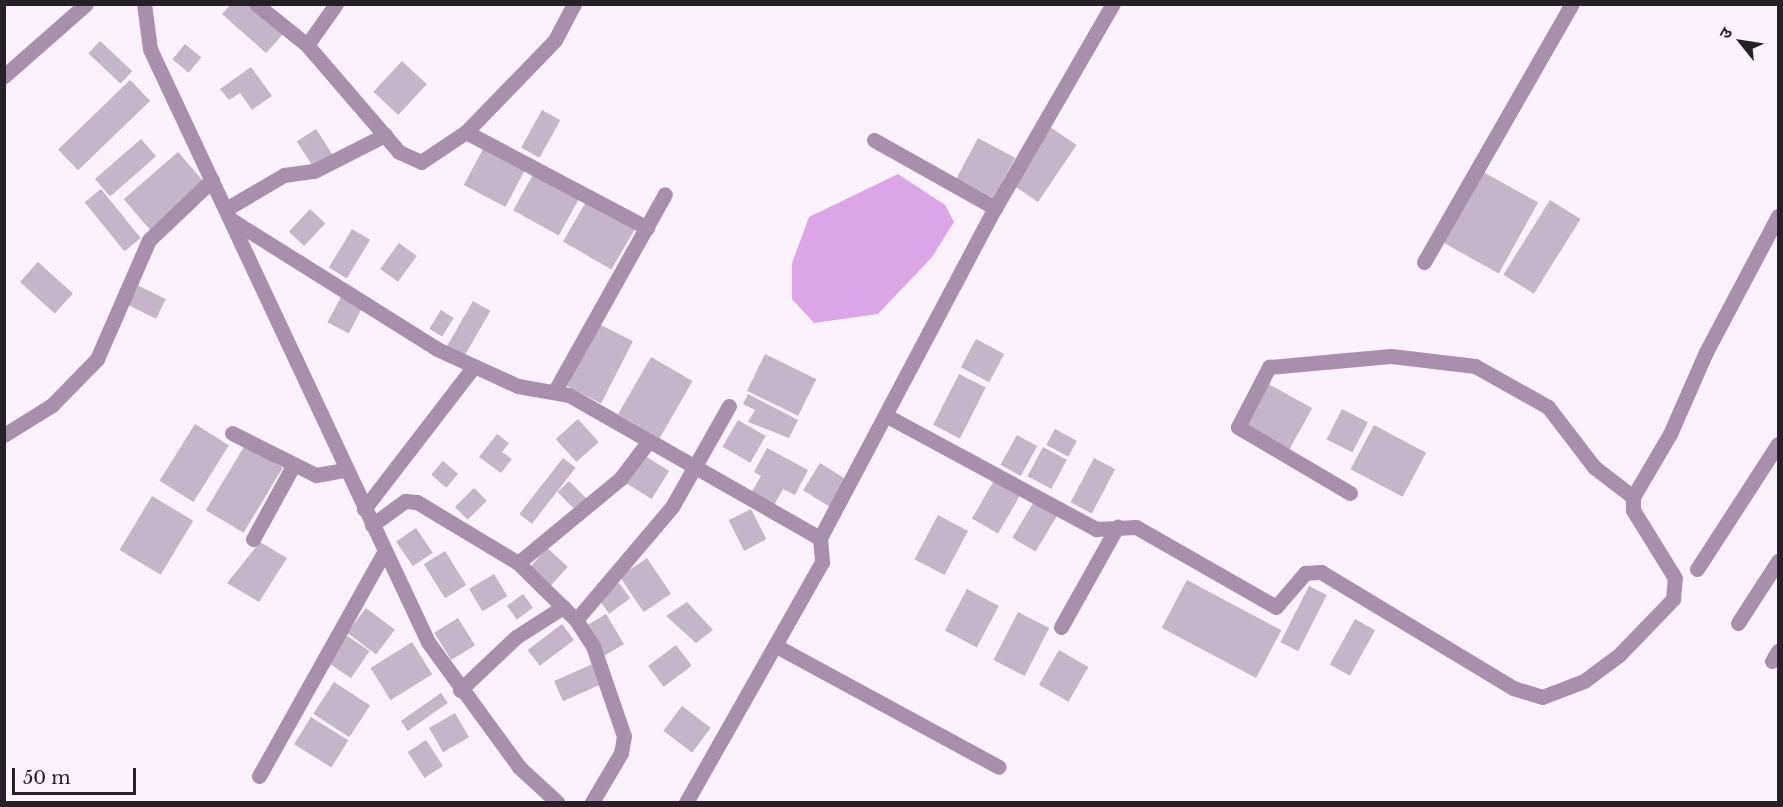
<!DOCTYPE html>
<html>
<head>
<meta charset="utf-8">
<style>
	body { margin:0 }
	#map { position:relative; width:1783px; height:807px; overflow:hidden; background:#fcf2fe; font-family:"Libre Baskerville","Noto Sans Devanagari",serif }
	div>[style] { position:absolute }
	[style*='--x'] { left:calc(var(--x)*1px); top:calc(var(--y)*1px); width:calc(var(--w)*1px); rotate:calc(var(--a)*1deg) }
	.water>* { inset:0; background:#dba5e8 }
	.building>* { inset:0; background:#c4b5c8; transform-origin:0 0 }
	.street>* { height:15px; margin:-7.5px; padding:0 7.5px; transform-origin:7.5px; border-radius:7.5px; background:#a890ad }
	span { translate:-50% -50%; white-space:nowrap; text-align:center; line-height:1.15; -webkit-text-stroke:4.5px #fcf2fe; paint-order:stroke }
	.frame { position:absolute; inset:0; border:6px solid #262027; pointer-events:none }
	.north { position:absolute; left:1711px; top:12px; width:60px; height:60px; -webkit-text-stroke:4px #fcf2fe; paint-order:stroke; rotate:300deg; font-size:16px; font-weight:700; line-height:24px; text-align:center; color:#262027 }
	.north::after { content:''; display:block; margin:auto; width:21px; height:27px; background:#262027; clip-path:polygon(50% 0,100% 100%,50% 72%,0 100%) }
	.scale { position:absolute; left:12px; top:768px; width:124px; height:27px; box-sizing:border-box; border:3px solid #262027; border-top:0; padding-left:8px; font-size:18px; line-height:21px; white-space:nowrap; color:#262027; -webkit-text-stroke:4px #fcf2fe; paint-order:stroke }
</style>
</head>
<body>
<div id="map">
	<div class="water">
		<i style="clip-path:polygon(898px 174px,945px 205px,954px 222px,932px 257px,878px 314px,814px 323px,792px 299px,792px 263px,809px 217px)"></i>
	</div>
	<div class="building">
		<i style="clip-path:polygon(231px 4px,249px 4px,283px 34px,266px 53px,222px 14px)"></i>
		<i style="left:100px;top:41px;width:44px;height:17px;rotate:43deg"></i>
		<i style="left:185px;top:44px;width:21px;height:20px;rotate:39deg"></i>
		<i style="left:402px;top:61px;width:34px;height:42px;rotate:43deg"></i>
		<i style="clip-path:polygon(251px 67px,272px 96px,252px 110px,240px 93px,229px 100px,220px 89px)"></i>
		<i style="left:130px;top:80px;width:29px;height:100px;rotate:46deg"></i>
		<i style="left:542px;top:110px;width:21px;height:43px;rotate:29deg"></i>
		<i style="left:1050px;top:127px;width:32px;height:69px;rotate:34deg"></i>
		<i style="left:316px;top:129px;width:31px;height:23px;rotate:57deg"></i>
		<i style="left:978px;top:138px;width:42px;height:46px;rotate:28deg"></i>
		<i style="left:141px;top:139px;width:23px;height:61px;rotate:49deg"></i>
		<i style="left:484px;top:147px;width:47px;height:43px;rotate:28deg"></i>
		<i style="left:178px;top:152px;width:40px;height:72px;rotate:49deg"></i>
		<i style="left:535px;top:171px;width:52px;height:45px;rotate:29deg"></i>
		<i style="left:1483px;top:172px;width:63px;height:81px;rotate:29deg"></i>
		<i style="left:101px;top:189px;width:63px;height:21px;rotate:51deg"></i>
		<i style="left:587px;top:200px;width:56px;height:48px;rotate:30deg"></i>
		<i style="left:1550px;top:200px;width:36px;height:88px;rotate:32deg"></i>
		<i style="left:310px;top:209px;width:21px;height:31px;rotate:43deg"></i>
		<i style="left:352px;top:229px;width:21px;height:45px;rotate:31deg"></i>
		<i style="left:399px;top:243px;width:22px;height:32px;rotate:36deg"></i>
		<i style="left:38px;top:262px;width:47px;height:27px;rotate:42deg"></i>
		<i style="left:137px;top:285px;width:32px;height:22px;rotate:26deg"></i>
		<i style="left:343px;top:293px;width:24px;height:33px;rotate:28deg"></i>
		<i style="left:473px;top:301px;width:20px;height:52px;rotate:30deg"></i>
		<i style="left:441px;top:310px;width:15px;height:22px;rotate:32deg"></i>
		<i style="left:599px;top:324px;width:38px;height:70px;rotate:27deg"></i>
		<i style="left:976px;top:339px;width:32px;height:32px;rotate:28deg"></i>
		<i style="left:765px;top:354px;width:57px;height:41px;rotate:26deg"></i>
		<i style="left:651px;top:357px;width:48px;height:66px;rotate:30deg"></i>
		<i style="left:959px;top:374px;width:30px;height:57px;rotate:27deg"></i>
		<i style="left:1265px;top:382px;width:54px;height:48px;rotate:29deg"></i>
		<i style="clip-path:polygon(748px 394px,798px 420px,789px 438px,748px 422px,755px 410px,743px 404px)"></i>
		<i style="left:1342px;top:409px;width:29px;height:34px;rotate:27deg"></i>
		<i style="left:578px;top:419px;width:31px;height:30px;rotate:48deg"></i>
		<i style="left:738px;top:420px;width:32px;height:31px;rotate:30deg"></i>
		<i style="left:195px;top:424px;width:40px;height:67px;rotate:32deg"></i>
		<i style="left:1374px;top:425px;width:59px;height:50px;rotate:28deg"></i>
		<i style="left:1055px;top:429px;width:25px;height:18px;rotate:29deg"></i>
		<i style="clip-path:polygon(497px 434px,509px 443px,502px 452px,512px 459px,501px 473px,479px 457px)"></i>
		<i style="left:1017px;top:435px;width:23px;height:34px;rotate:29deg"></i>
		<i style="left:245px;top:445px;width:44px;height:76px;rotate:31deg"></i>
		<i style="left:1043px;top:447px;width:27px;height:33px;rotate:28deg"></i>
		<i style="clip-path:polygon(767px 448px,808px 470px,795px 495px,783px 489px,773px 507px,750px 495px,761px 476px,754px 472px)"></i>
		<i style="left:642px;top:454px;width:32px;height:33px;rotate:32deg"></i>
		<i style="left:563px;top:458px;width:16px;height:71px;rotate:38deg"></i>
		<i style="left:1094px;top:458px;width:24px;height:50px;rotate:28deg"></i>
		<i style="left:443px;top:461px;width:20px;height:18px;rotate:41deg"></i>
		<i style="left:820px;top:463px;width:31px;height:32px;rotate:32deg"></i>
		<i style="left:996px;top:477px;width:30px;height:48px;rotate:30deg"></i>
		<i style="left:569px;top:481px;width:28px;height:16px;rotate:45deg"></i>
		<i style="left:474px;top:488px;width:18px;height:27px;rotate:45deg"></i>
		<i style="left:152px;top:496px;width:48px;height:63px;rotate:31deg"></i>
		<i style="left:1035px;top:500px;width:27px;height:44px;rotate:31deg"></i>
		<i style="left:751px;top:509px;width:34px;height:25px;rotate:63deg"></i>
		<i style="left:938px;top:515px;width:34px;height:50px;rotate:28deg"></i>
		<i style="left:416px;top:528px;width:30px;height:24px;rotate:56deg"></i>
		<i style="clip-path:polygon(260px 542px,287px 558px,259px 602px,227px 583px)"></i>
		<i style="left:547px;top:548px;width:28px;height:30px;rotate:42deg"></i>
		<i style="left:445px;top:551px;width:40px;height:25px;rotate:58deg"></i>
		<i style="left:647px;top:558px;width:43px;height:33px;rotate:56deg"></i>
		<i style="left:494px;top:574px;width:26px;height:29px;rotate:59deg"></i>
		<i style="left:1187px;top:580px;width:107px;height:54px;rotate:28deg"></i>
		<i style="left:619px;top:583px;width:19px;height:26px;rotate:54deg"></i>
		<i style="left:1309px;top:586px;width:20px;height:63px;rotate:27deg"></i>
		<i style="left:967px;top:589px;width:36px;height:47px;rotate:28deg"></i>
		<i style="left:523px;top:594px;width:17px;height:20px;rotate:54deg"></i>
		<i style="clip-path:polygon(687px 602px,713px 630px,696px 643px,666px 616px)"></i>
		<i style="left:366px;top:608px;width:36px;height:31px;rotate:37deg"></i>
		<i style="left:1018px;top:612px;width:35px;height:54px;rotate:27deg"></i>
		<i style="left:606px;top:614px;width:35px;height:23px;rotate:59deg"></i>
		<i style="left:458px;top:618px;width:32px;height:28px;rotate:58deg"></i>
		<i style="left:1355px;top:619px;width:23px;height:52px;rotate:29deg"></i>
		<i style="left:562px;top:624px;width:20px;height:43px;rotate:53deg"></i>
		<i style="left:343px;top:633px;width:32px;height:33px;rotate:34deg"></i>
		<i style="left:412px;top:642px;width:38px;height:49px;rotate:58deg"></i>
		<i style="left:676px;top:645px;width:26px;height:35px;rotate:53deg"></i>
		<i style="left:1059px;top:650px;width:34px;height:40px;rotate:30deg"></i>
		<i style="left:597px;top:662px;width:22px;height:47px;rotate:66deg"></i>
		<i style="left:334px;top:682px;width:43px;height:38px;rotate:33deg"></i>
		<i style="left:441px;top:693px;width:12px;height:49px;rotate:55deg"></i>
		<i style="left:682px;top:706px;width:36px;height:31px;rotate:37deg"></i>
		<i style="left:455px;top:713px;width:28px;height:30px;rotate:60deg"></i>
		<i style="left:311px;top:717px;width:44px;height:32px;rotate:32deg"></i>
		<i style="left:426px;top:740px;width:31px;height:22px;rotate:57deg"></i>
	</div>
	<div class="street">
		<i style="--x:144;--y:4;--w:45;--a:82.4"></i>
		<i style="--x:150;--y:49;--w:655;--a:64.88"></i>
		<i style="--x:428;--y:642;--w:155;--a:53.9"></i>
		<i style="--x:519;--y:767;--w:52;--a:42.6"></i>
		<i style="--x:256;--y:4;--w:65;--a:38.8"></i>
		<i style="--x:307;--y:45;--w:141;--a:49.3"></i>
		<i style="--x:399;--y:152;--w:24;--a:24"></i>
		<i style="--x:421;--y:162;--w:54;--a:-33.7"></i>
		<i style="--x:466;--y:132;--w:128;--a:-45.9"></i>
		<i style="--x:555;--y:40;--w:41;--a:-62.2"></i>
		<i style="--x:307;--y:45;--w:50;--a:-54.7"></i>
		<i style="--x:4;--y:76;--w:109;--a:-41.3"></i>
		<i style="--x:466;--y:132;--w:205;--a:27.9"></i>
		<i style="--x:874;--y:140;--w:139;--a:29.3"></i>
		<i style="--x:226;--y:209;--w:67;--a:-30.4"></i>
		<i style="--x:284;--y:175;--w:30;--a:-8"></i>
		<i style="--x:314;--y:171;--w:80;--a:-26.9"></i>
		<i style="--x:230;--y:219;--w:244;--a:32.1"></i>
		<i style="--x:437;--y:349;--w:89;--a:24.6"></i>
		<i style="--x:518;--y:386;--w:52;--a:10"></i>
		<i style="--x:569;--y:395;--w:289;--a:29.7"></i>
		<i style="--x:820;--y:538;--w:24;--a:85"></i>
		<i style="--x:822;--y:562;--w:276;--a:119.5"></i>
		<i style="--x:1424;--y:262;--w:297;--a:-60.2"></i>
		<i style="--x:556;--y:389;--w:223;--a:-60.8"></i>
		<i style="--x:887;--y:416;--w:238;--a:28.4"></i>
		<i style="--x:1096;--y:529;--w:40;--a:-2.9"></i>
		<i style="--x:1136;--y:527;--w:161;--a:29.7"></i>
		<i style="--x:1276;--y:607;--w:45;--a:-49.5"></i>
		<i style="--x:1305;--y:573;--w:16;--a:-4"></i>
		<i style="--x:1321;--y:572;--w:224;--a:31.1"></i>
		<i style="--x:1513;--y:688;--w:30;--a:17"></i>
		<i style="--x:1542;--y:697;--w:45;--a:-20.9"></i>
		<i style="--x:1584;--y:681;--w:44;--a:-36.6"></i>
		<i style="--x:1619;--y:655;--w:78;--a:-46"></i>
		<i style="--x:1673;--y:599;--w:21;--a:-85"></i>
		<i style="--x:1675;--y:578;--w:80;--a:-121.7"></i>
		<i style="--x:1633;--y:510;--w:13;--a:-90"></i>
		<i style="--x:1633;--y:497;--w:73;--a:-59.6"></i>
		<i style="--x:1670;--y:434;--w:90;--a:-66.3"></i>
		<i style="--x:1706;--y:352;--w:154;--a:-62.1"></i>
		<i style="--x:232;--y:433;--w:94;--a:26.6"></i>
		<i style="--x:316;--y:475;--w:28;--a:-10"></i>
		<i style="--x:4;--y:435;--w:57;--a:-32"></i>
		<i style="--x:52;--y:405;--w:64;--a:-45.6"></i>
		<i style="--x:97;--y:359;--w:130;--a:-66.4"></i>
		<i style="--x:149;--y:240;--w:87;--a:-43.6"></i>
		<i style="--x:1350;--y:493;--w:130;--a:-149.5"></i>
		<i style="--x:1238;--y:427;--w:68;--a:-62.7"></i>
		<i style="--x:1269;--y:367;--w:122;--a:-5.2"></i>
		<i style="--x:1391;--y:356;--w:85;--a:6.8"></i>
		<i style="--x:1475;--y:366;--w:84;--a:29.3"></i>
		<i style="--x:1548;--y:407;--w:76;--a:52.5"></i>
		<i style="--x:1594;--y:467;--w:49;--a:37.6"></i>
		<i style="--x:364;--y:509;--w:180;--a:-52.4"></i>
		<i style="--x:372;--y:525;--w:41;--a:-36"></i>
		<i style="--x:405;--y:501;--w:12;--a:5"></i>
		<i style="--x:417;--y:502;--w:118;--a:31.1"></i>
		<i style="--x:518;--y:563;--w:81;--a:44.5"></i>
		<i style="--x:576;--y:620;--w:31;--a:57"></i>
		<i style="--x:593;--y:646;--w:95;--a:71"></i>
		<i style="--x:624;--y:736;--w:17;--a:100"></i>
		<i style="--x:621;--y:753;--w:57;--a:120.6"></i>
		<i style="--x:820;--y:538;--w:374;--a:-62.1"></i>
		<i style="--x:995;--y:208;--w:236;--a:-60"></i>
		<i style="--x:253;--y:539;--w:83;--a:-61.3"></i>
		<i style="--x:518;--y:563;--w:132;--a:-39.5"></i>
		<i style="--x:620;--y:479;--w:46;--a:-52.9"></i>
		<i style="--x:1697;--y:569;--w:149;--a:-57.1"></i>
		<i style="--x:576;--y:620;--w:148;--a:-49.7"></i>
		<i style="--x:672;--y:507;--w:116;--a:-60.6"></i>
		<i style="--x:1738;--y:623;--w:74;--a:-57.2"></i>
		<i style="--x:1061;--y:627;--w:115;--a:-60.8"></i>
		<i style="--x:778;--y:647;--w:251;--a:28.5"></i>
		<i style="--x:1772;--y:661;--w:12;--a:-59"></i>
		<i style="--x:460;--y:690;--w:77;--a:-43.4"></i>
		<i style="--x:516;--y:637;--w:56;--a:-32.6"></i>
		<i style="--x:259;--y:776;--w:257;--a:-60.8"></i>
	</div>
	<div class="frame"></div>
	<div class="north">उ</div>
	<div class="scale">50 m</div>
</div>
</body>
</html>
